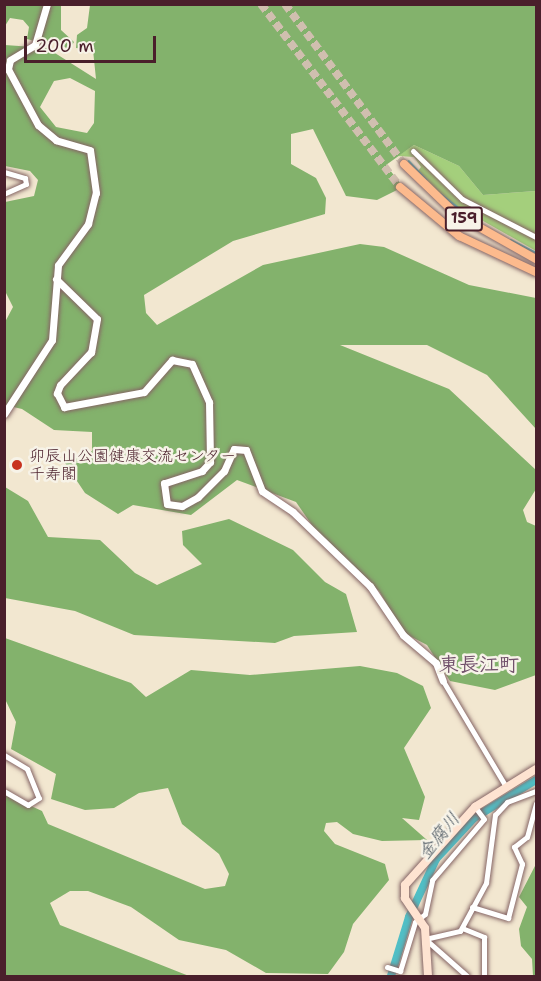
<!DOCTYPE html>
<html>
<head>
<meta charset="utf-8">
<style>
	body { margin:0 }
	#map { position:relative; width:541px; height:981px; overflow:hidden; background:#f2e7d0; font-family:"Shantell Sans","Klee One",sans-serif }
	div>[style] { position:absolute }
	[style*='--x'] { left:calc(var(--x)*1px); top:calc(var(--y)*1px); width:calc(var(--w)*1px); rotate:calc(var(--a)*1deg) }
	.green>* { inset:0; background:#a4cf7c }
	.forest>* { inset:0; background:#83b26c }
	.stream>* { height:1.5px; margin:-0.75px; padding:0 0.75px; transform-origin:0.75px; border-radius:0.75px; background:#50bfc6 }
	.river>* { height:8px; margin:-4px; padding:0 4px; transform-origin:4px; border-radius:4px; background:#50bfc6 }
	.trunk-tunnel>* { height:8px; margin-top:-4px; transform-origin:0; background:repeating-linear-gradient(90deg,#d0bfaf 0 8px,transparent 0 12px) }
	.roads { filter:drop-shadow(0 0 2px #856565) drop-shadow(0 0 2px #856565) }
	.minor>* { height:5px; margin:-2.5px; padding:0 2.5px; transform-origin:2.5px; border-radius:2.5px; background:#fff }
	.tertiary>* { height:7px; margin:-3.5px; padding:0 3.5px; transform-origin:3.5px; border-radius:3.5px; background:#fff }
	.secondary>* { height:8px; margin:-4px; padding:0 4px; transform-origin:4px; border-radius:4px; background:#fee3d1 }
	.trunk>* { height:8px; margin:-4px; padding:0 4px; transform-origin:4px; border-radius:4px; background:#fcba8d }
	.dots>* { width:16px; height:16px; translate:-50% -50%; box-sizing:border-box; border:3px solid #f7f3e8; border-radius:50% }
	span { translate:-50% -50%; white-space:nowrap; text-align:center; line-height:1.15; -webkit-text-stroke:5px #f7f3e8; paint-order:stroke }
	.shield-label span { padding:2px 4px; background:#f7f3e8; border:2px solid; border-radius:4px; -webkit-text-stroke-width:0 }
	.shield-label { font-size:15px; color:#4a1f2b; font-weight:700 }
	.poi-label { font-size:16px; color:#4a1f2b }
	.left { translate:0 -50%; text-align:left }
	.water-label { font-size:18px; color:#4c5761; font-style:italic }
	.quarter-label { font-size:20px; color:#72526c; font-weight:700 }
	.frame { position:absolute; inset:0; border:6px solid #4a1f2b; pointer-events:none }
	.scale { position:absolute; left:24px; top:36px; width:132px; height:27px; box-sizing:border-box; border:3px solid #4a1f2b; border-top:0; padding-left:8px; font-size:18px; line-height:21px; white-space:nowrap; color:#4a1f2b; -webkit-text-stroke:4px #f7f3e8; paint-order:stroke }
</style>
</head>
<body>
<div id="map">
	<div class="green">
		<i style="clip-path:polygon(414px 145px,459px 166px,483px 195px,536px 191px,536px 235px,462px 198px,414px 153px,457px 196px,536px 237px,536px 251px,448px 201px,418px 171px,421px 167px,414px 157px,398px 156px)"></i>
	</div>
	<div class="forest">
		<i style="clip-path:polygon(5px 5px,61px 5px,61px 30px,74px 42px,69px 50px,51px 37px,45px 44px,27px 39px,29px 27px,23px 20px,10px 18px,5px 26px)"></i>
		<i style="clip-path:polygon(evenodd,90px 5px,536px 5px,536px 191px,483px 195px,459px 166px,414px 145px,386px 165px,403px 187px,377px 200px,346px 196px,313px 129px,291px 134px,291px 164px,316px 178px,326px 198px,325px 214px,233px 241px,144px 295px,146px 313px,157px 325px,263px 265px,360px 244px,384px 247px,469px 285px,536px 298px,536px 429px,487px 375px,427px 345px,340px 345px,449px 389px,536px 470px,536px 489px,523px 510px,527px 522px,536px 526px,536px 675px,495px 690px,450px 681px,427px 645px,404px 633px,379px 591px,327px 547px,296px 502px,237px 480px,191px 515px,133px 505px,118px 514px,85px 493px,65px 463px,92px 451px,92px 432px,54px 430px,22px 409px,5px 405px,4px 324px,13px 307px,5px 291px,5px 202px,34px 196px,38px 180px,30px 171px,5px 166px,5px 45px,47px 48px,96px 79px,93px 50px,76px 48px,77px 35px,87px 28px,90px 5px,70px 78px,95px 91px,94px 123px,87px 133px,56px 127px,40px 107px,54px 81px,70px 78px)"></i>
		<i style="clip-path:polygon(5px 487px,28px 501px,48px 537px,100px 540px,135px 573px,157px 585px,202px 564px,183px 545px,182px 531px,229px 519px,293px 550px,325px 582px,346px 594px,357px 632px,294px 636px,275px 643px,134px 635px,75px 611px,5px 598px)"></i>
		<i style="clip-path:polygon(5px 638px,131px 683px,146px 697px,191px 670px,250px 675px,360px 666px,397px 673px,423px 686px,431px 708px,404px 748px,425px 797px,419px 820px,402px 818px,427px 840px,382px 841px,353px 834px,337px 822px,326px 823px,324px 831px,335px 844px,385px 864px,389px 880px,353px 924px,344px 952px,328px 974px,266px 973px,226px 950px,179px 940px,131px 907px,88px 891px,70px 891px,50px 903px,60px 925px,189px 976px,5px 976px,5px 794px,42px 811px,48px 824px,205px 889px,225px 886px,229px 874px,219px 854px,182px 824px,168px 788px,139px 793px,114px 808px,85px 810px,51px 799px,56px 774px,11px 749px,16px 722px,5px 699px)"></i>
		<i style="clip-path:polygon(536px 864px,536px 976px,533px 976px,532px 959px,521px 946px,519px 929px,527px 907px,519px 897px)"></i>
	</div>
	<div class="stream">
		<i style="--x:409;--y:161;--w:26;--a:47"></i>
		<i style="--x:441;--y:194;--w:41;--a:38"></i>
		<i style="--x:511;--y:240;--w:28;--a:27"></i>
		<i style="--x:389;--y:976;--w:1;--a:0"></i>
	</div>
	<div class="river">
		<i style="--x:391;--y:976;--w:62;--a:-73"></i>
		<i style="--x:409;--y:917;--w:64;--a:-65"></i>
		<i style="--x:436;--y:859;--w:56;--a:-47.2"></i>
		<i style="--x:474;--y:818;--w:73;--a:-31.5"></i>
	</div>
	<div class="trunk-tunnel">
		<i style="--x:261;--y:4;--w:230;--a:52.8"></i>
		<i style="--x:285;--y:4;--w:199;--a:53.4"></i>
	</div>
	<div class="roads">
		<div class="minor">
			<i style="--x:413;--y:151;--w:69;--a:44.4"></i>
			<i style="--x:462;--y:199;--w:83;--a:27.2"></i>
			<i style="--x:4;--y:172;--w:22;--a:16"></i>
			<i style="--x:25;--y:178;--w:6;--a:81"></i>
			<i style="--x:26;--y:184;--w:24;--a:156"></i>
			<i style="--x:443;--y:681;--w:121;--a:59.2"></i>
			<i style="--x:4;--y:755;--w:27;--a:31"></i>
			<i style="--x:27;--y:769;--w:31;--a:68"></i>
			<i style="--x:39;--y:798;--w:13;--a:148"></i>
			<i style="--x:28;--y:805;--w:28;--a:-150"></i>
			<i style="--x:472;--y:907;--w:38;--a:17"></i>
			<i style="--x:508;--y:918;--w:56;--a:-75.5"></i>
			<i style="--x:522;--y:864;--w:19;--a:-115"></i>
			<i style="--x:514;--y:847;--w:16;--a:-38"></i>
			<i style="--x:527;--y:837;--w:35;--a:-75"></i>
			<i style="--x:462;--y:928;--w:24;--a:22"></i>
			<i style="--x:484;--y:937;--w:39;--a:90"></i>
			<i style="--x:387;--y:967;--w:14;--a:17"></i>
			<i style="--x:400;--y:971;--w:51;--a:-73"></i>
			<i style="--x:415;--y:922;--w:13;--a:-39"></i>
			<i style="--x:425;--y:914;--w:35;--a:-78"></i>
			<i style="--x:432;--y:880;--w:80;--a:-49.6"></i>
			<i style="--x:484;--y:819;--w:15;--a:-127"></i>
			<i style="--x:467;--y:976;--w:56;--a:-138.6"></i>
			<i style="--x:425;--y:939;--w:36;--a:-13"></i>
			<i style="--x:460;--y:931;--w:55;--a:-61.6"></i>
			<i style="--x:486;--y:883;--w:69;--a:-82.5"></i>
			<i style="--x:495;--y:815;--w:18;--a:-47"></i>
			<i style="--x:507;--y:802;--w:31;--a:-21"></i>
		</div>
		<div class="tertiary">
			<i style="--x:56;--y:279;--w:57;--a:44.3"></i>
			<i style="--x:97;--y:319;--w:34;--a:100"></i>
			<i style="--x:91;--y:352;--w:45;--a:133.2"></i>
			<i style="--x:60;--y:385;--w:9;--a:111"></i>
			<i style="--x:57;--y:393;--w:16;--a:63"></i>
			<i style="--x:64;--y:407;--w:81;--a:-10.6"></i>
			<i style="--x:144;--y:392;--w:43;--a:-48.8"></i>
			<i style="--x:172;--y:360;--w:20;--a:11"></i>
			<i style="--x:192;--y:364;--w:42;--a:65.9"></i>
			<i style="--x:209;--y:402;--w:60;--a:89"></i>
			<i style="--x:210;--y:462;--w:12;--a:132"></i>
			<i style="--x:202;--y:471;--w:40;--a:162"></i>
			<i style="--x:164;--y:483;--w:21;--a:82"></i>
			<i style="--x:167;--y:504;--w:15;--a:8"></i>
			<i style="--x:182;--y:506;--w:18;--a:-29"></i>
			<i style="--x:198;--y:497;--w:37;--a:-45"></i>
			<i style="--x:224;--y:471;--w:24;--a:-66"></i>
			<i style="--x:234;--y:449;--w:12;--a:5"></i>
			<i style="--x:246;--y:450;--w:44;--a:68.7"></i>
			<i style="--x:262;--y:491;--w:37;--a:34"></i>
			<i style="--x:293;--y:512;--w:107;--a:43.9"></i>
			<i style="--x:370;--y:586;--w:59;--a:56"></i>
			<i style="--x:403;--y:635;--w:43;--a:40.3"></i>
			<i style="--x:436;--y:663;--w:19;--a:69"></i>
			<i style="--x:4;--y:414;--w:88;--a:-57"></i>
			<i style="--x:52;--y:340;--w:75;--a:-85.4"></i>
			<i style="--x:58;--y:265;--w:51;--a:-53.8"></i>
			<i style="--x:88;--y:224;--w:32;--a:-76"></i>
			<i style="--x:96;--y:193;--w:43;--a:-97.9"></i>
			<i style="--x:90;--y:150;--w:35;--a:-164"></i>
			<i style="--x:56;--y:140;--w:23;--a:-140"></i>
			<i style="--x:38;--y:125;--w:64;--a:-118.2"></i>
			<i style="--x:8;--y:69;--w:9;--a:-77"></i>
			<i style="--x:10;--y:60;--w:29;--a:-31"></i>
			<i style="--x:35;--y:45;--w:43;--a:-73.7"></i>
		</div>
		<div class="secondary">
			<i style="--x:428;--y:976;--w:48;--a:-93.6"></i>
			<i style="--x:425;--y:928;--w:36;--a:-124"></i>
			<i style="--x:405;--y:898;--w:13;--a:-90"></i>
			<i style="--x:405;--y:885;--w:105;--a:-48.1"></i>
			<i style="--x:475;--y:807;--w:72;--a:-31.9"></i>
		</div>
		<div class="trunk">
			<i style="--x:404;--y:164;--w:72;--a:43.9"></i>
			<i style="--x:456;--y:214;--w:92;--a:29.4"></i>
			<i style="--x:400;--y:187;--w:77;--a:39.7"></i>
			<i style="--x:459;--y:236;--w:85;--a:25.1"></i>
		</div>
	</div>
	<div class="dots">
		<i style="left:17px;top:465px;background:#c8321e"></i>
	</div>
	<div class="shield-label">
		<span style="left:464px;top:219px">159</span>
	</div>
	<div class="poi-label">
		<span class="left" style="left:29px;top:465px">卯辰山公園健康交流センター<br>千寿閣</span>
	</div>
	<div class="water-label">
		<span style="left:439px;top:836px;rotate:-51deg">金腐川</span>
	</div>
	<div class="quarter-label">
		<span style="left:479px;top:664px">東長江町</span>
	</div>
	<div class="frame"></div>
	<div class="scale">200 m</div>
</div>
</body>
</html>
